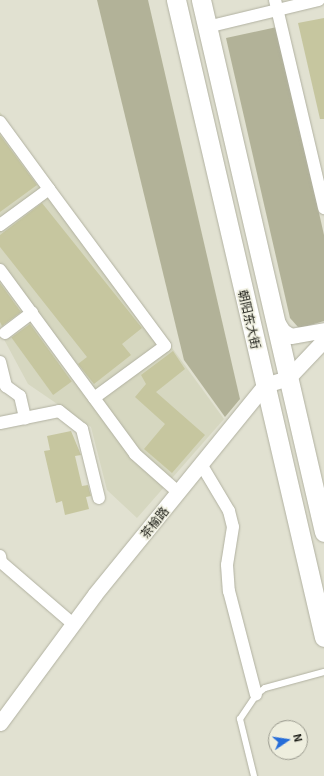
<!DOCTYPE html>
<html>
<head>
<meta charset="utf-8">
<style>
	body { margin:0 }
	#map { position:relative; width:324px; height:776px; overflow:hidden; background:#e1e1d1; font-family:Georgia,"Noto Sans SC",serif }
	div>[style] { position:absolute }
	[style*='--x'] { left:calc(var(--x)*1px); top:calc(var(--y)*1px); width:calc(var(--w)*1px); rotate:calc(var(--a)*1deg) }
	.built>* { inset:0; background:#d6d7c0 }
	.green>* { inset:0; background:#b2b298 }
	.building>* { inset:0; background:#c6c69f; transform-origin:0 0 }
	.roads { filter:drop-shadow(0 0 1px #b1b1a1) drop-shadow(0 0 1px #b1b1a1) }
	.service>* { height:6px; margin:-3px; padding:0 3px; transform-origin:3px; border-radius:3px; background:#fff }
	.minor>* { height:12px; margin:-6px; padding:0 6px; transform-origin:6px; border-radius:6px; background:#fff }
	.tertiary>* { height:15px; margin:-7.5px; padding:0 7.5px; transform-origin:7.5px; border-radius:7.5px; background:#fff }
	.primary>* { height:19px; margin:-9.5px; padding:0 9.5px; transform-origin:9.5px; border-radius:9.5px; background:#fff }
	span { translate:-50% -50%; white-space:nowrap; text-align:center; line-height:1.15; -webkit-text-stroke:3px #eeeede; paint-order:stroke }
	.street-label { font-size:12px; color:#1b1c16 }
	.north { position:absolute; left:268px; top:720px; width:40px; height:40px; box-sizing:border-box; background:#eeeede; border:1px solid #9a9a8e; border-radius:50%; rotate:77deg; font-size:11px; font-weight:700; line-height:16px; text-align:center; color:#1b1c16 }
	.north::after { content:''; display:block; margin:auto; width:14px; height:18px; background:#266dd9; clip-path:polygon(50% 0,100% 100%,50% 72%,0 100%) }
</style>
</head>
<body>
<div id="map">
	<div class="built">
		<i style="clip-path:polygon(0 112px,224px 419px,137px 518px,107px 490px,91px 427px,28px 384px,0 332px)"></i>
	</div>
	<div class="green">
		<i style="clip-path:polygon(97px 0,148px 0,240px 399px,225px 417px,184px 360px)"></i>
		<i style="clip-path:polygon(277px 27px,324px 235px,324px 321px,304px 327px,298px 327px,290px 318px,226px 38px)"></i>
	</div>
	<div class="building">
		<i style="clip-path:polygon(324px 18px,324px 119px,320px 119px,298px 23px)"></i>
		<i style="clip-path:polygon(0 135px,37px 185px,0 212px)"></i>
		<i style="clip-path:polygon(42px 203px,142px 328px,122px 344px,131px 355px,94px 384px,78px 364px,87px 357px,0 247px,0 235px)"></i>
		<i style="clip-path:polygon(0 283px,21px 312px,2px 326px,0 322px)"></i>
		<i style="left:30px;top:324px;width:71px;height:23px;rotate:54deg"></i>
		<i style="clip-path:polygon(173px 351px,185px 369px,156px 392px,205px 435px,172px 473px,144px 449px,165px 424px,135px 397px,146px 384px,141px 375px)"></i>
		<i style="clip-path:polygon(71px 431px,81px 455px,75px 456px,82px 486px,88px 485px,91px 496px,86px 497px,89px 509px,65px 515px,62px 501px,56px 503px,44px 451px,50px 450px,47px 436px)"></i>
	</div>
	<div class="roads">
		<div class="service">
			<i style="--x:254;--y:776;--w:59;--a:-103.8"></i>
			<i style="--x:240;--y:719;--w:29;--a:-56"></i>
			<i style="--x:256;--y:695;--w:11;--a:-38"></i>
			<i style="--x:265;--y:688;--w:61;--a:-15.2"></i>
		</div>
		<div class="minor">
			<i style="--x:275;--y:0;--w:214;--a:76.7"></i>
			<i style="--x:207;--y:27;--w:115;--a:-13.6"></i>
			<i style="--x:0;--y:122;--w:83;--a:53.8"></i>
			<i style="--x:49;--y:189;--w:61;--a:143.7"></i>
			<i style="--x:49;--y:189;--w:195;--a:53.5"></i>
			<i style="--x:165;--y:346;--w:88;--a:143.8"></i>
			<i style="--x:0;--y:270;--w:228;--a:53.7"></i>
			<i style="--x:135;--y:454;--w:57;--a:41.5"></i>
			<i style="--x:5;--y:333;--w:34;--a:-37"></i>
			<i style="--x:0;--y:362;--w:25;--a:76"></i>
			<i style="--x:6;--y:386;--w:17;--a:36"></i>
			<i style="--x:20;--y:396;--w:23;--a:77"></i>
			<i style="--x:0;--y:423;--w:60;--a:-11.5"></i>
			<i style="--x:59;--y:411;--w:29;--a:38"></i>
			<i style="--x:82;--y:429;--w:71;--a:76.2"></i>
			<i style="--x:201;--y:464;--w:55;--a:59.2"></i>
			<i style="--x:229;--y:511;--w:16;--a:76"></i>
			<i style="--x:233;--y:527;--w:38;--a:99"></i>
			<i style="--x:227;--y:565;--w:26;--a:86"></i>
			<i style="--x:229;--y:591;--w:107;--a:75.4"></i>
			<i style="--x:0;--y:556;--w:6;--a:81"></i>
			<i style="--x:1;--y:562;--w:95;--a:40.7"></i>
		</div>
		<div class="tertiary">
			<i style="--x:276;--y:320;--w:13;--a:58"></i>
			<i style="--x:283;--y:331;--w:9;--a:32"></i>
			<i style="--x:291;--y:336;--w:34;--a:-10"></i>
			<i style="--x:0;--y:723;--w:160;--a:-53.6"></i>
			<i style="--x:95;--y:594;--w:269;--a:-50.9"></i>
			<i style="--x:265;--y:385;--w:24;--a:-17"></i>
			<i style="--x:288;--y:378;--w:52;--a:-46.5"></i>
		</div>
		<div class="primary">
			<i style="--x:176;--y:0;--w:654;--a:76.92"></i>
			<i style="--x:201;--y:0;--w:546;--a:76.98"></i>
		</div>
	</div>
	<div class="street-label">
		<span style="left:250px;top:319px;rotate:77deg">朝阳东大街</span>
		<span style="left:154px;top:522px;rotate:-51deg">茶榆路</span>
	</div>
	<div class="north">N</div>
</div>
</body>
</html>
